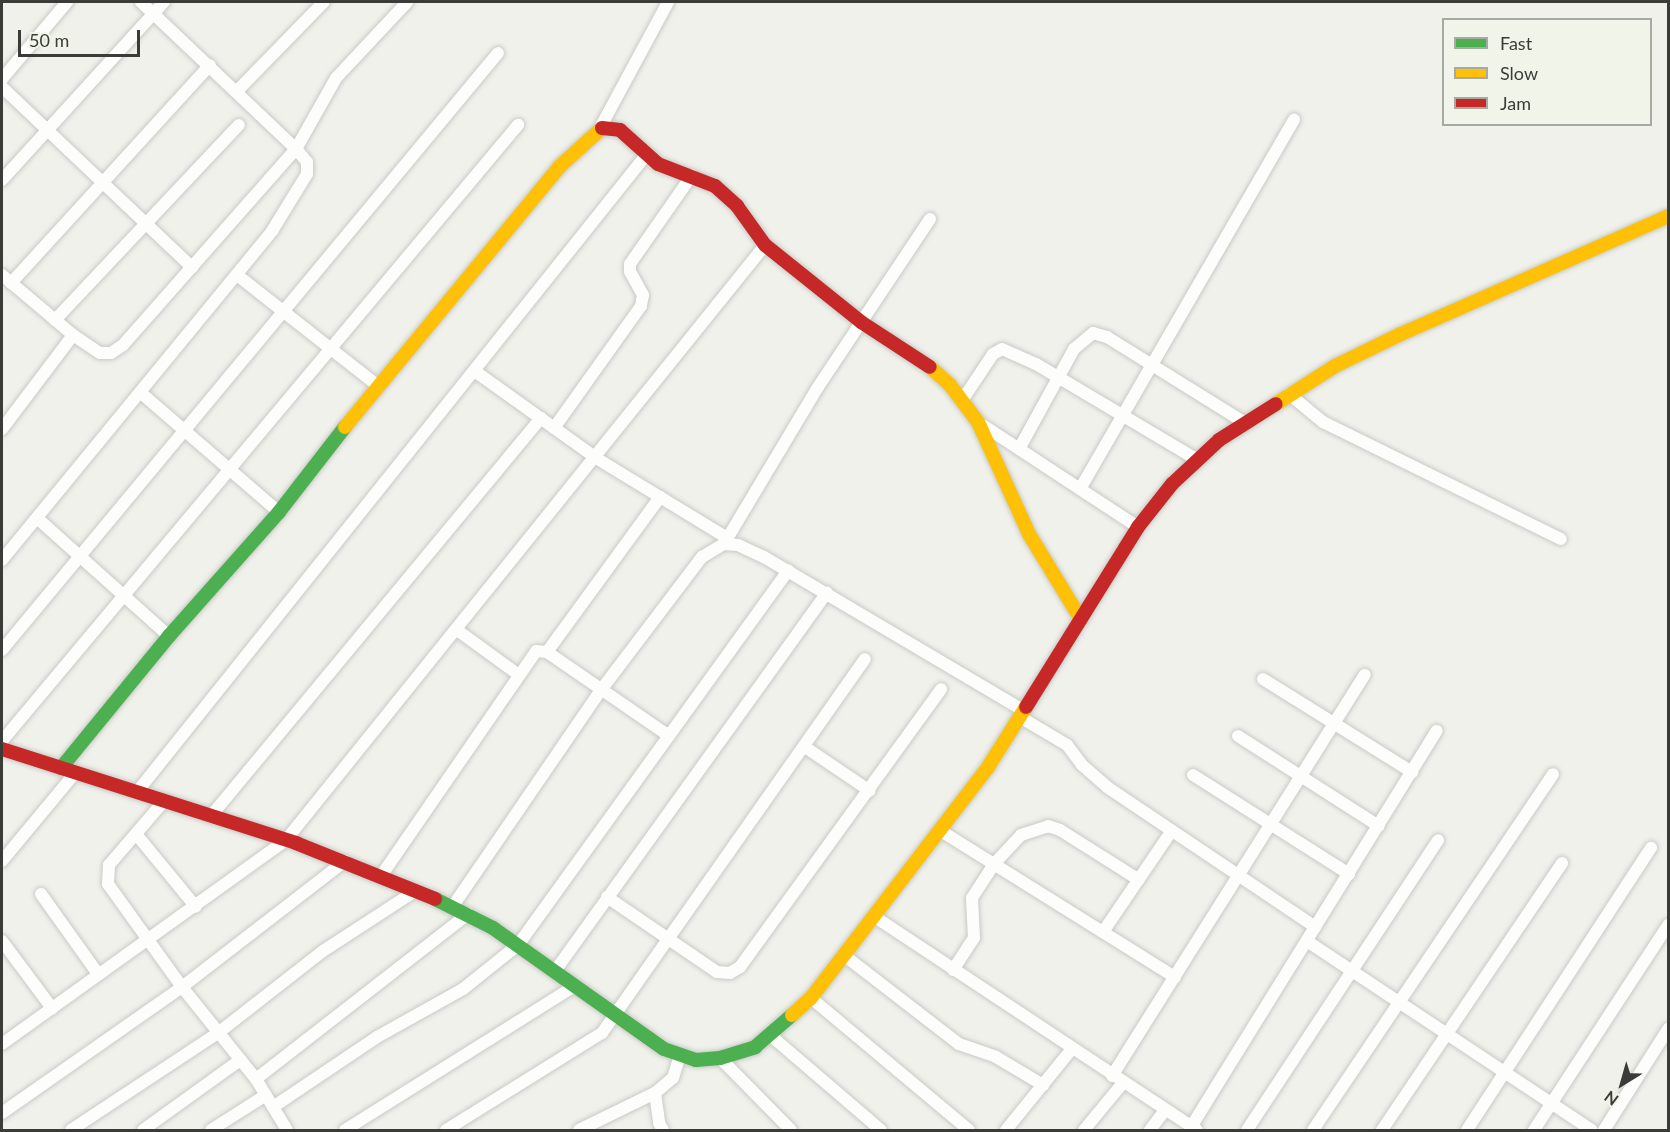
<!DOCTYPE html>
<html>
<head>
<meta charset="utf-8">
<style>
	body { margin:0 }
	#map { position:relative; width:1670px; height:1132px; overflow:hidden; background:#f0f1eb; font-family:Lato,sans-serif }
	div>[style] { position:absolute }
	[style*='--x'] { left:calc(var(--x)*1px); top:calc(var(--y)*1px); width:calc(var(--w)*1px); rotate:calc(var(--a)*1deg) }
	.roads { filter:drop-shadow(0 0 2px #c9cac6) drop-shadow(0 0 2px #c9cac6) }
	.street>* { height:12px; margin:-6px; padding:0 6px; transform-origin:6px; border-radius:6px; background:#fdfdfc }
	.fast>* { height:14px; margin:-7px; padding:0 7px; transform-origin:7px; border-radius:7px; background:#4caf50 }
	.slow>* { height:14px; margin:-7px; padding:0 7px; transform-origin:7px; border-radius:7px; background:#ffc107 }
	.jam>* { height:14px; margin:-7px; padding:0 7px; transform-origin:7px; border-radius:7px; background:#c62828 }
	span { translate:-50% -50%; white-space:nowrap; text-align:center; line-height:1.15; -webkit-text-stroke:4.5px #f1f4e8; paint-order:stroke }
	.frame { position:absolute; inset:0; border:3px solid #3b3c38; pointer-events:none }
	.legend { position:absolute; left:1442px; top:18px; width:210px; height:108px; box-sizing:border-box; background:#f1f4e8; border:2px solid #a8aaa2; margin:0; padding:8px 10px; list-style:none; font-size:18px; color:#3b3c38 }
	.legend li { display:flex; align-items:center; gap:12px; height:30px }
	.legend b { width:30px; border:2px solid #a8aaa2 }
	.north { position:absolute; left:1592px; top:1054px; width:60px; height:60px; -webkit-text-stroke:4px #f1f4e8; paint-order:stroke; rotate:217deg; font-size:16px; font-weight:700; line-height:24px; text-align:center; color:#3b3c38 }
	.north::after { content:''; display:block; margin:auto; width:21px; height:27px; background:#3b3c38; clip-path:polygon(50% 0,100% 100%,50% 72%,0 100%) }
	.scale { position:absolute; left:18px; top:30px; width:122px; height:27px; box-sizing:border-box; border:3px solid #3b3c38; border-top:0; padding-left:8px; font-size:18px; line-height:21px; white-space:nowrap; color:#3b3c38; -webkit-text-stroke:4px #f1f4e8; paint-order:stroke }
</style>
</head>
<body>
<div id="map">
	<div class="roads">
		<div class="street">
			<i style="--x:2;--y:79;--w:101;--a:-49.8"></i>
			<i style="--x:2;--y:87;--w:262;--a:43.5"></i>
			<i style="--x:237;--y:91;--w:124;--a:-45.7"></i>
			<i style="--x:600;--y:128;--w:143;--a:-61.6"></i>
			<i style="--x:2;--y:180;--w:241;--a:-47.7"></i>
			<i style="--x:2;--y:275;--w:93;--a:40.2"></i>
			<i style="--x:73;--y:335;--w:32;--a:34"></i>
			<i style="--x:100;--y:353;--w:11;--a:0"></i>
			<i style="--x:111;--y:353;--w:14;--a:-34"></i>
			<i style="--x:123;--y:345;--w:261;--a:-48.6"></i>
			<i style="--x:296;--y:149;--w:81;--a:-60.6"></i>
			<i style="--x:336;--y:78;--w:104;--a:-46.9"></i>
			<i style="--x:237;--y:275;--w:178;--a:38.2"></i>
			<i style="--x:11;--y:283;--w:295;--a:-47.6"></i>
			<i style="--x:55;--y:320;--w:268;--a:-46.7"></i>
			<i style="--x:476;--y:372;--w:148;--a:35.6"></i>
			<i style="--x:596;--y:458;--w:153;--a:31.4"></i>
			<i style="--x:141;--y:393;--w:182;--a:40.8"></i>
			<i style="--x:1289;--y:394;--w:44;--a:39.5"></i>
			<i style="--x:1323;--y:422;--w:265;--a:26.2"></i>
			<i style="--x:963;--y:399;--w:54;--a:-56.3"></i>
			<i style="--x:993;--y:354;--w:10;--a:-29"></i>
			<i style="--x:1002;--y:349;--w:37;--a:24"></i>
			<i style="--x:1036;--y:364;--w:188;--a:30.7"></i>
			<i style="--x:978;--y:422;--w:191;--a:33.3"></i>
			<i style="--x:554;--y:428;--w:150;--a:-54.5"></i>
			<i style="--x:641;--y:306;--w:11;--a:-80"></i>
			<i style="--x:643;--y:295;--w:26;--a:-119"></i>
			<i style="--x:630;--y:272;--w:8;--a:-90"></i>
			<i style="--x:630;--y:264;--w:108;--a:-55.1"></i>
			<i style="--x:2;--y:429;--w:118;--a:-52.9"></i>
			<i style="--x:1019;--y:449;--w:114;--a:-61.2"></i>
			<i style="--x:1074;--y:349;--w:25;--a:-40"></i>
			<i style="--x:1093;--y:333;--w:15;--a:16"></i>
			<i style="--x:1107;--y:337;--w:163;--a:31.9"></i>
			<i style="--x:1080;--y:489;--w:427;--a:-59.9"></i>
			<i style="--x:37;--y:518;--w:177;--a:41.8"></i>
			<i style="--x:724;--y:544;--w:183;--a:-59.1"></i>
			<i style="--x:818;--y:387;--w:202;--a:-56.3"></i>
			<i style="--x:2;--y:560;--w:426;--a:-50.6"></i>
			<i style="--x:272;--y:231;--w:67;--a:-58.4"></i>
			<i style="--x:307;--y:174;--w:12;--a:-90"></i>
			<i style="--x:307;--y:162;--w:17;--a:-130"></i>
			<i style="--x:296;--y:149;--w:214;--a:-136.5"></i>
			<i style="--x:457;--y:630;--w:77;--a:36"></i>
			<i style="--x:2;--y:650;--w:776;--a:-50.28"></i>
			<i style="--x:547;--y:652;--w:148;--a:34.5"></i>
			<i style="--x:1263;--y:679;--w:176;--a:32"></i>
			<i style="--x:1020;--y:717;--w:55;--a:30.8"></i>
			<i style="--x:1067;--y:745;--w:25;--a:53"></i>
			<i style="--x:1082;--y:765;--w:33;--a:41"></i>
			<i style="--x:1107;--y:787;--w:251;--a:33.9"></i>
			<i style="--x:1238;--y:736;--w:167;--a:32.6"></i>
			<i style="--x:2;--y:741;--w:804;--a:-50.05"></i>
			<i style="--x:805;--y:747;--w:78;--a:34.1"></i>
			<i style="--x:1193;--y:775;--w:185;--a:32.4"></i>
			<i style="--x:137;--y:792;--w:817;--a:-51.36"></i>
			<i style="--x:164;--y:801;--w:84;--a:130.7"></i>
			<i style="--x:109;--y:865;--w:19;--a:93"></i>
			<i style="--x:108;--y:884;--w:127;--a:54.3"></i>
			<i style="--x:182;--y:987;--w:118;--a:51.2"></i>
			<i style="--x:256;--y:1079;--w:60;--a:58.7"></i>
			<i style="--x:211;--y:816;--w:517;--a:-50.34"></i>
			<i style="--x:941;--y:831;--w:276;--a:32"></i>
			<i style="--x:136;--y:834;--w:94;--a:50.6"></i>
			<i style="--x:2;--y:861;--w:114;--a:-50.3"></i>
			<i style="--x:381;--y:876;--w:273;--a:-55.4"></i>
			<i style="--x:536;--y:651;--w:11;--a:5"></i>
			<i style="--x:547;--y:652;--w:192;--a:-53.9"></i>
			<i style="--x:41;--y:894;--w:98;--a:54.5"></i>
			<i style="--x:607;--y:897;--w:133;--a:34.3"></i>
			<i style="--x:717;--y:972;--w:13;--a:4"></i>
			<i style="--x:730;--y:973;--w:12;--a:-31"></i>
			<i style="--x:740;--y:967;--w:343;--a:-54.1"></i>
			<i style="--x:453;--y:906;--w:262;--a:-55.6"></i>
			<i style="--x:601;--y:690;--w:167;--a:-52.8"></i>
			<i style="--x:702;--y:557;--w:26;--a:-31"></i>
			<i style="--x:724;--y:544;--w:14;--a:4"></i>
			<i style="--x:738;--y:545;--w:29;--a:25"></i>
			<i style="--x:764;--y:557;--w:302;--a:30.6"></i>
			<i style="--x:875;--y:917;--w:386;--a:33.5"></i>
			<i style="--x:1103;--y:932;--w:121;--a:-55.8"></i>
			<i style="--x:2;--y:941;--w:84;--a:53.3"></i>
			<i style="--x:1307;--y:941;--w:342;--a:33.6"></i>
			<i style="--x:845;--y:956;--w:144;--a:37.7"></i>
			<i style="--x:959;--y:1044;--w:39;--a:19"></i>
			<i style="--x:996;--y:1057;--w:55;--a:30.8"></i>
			<i style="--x:953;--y:970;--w:38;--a:-57"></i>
			<i style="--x:974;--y:938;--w:40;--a:-92.9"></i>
			<i style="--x:972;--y:898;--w:40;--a:-57.1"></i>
			<i style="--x:994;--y:864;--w:40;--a:-47"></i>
			<i style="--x:1021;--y:835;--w:28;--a:-18"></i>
			<i style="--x:1048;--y:826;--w:13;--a:18"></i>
			<i style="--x:1060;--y:830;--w:93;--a:32.3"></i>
			<i style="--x:555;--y:971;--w:466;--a:-54.3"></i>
			<i style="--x:811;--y:998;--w:206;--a:39.9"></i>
			<i style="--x:770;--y:1035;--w:146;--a:40.6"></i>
			<i style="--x:2;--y:1044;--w:350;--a:-35.7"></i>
			<i style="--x:286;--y:840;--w:764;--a:-51.16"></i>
			<i style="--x:720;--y:1058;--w:101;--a:45.4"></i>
			<i style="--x:1112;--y:1076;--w:474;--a:-57.8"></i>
			<i style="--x:256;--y:1079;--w:269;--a:-37.9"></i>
			<i style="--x:655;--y:1093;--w:30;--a:82"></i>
			<i style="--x:659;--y:1123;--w:8;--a:60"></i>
			<i style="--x:273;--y:1107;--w:125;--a:-33.9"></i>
			<i style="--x:377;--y:1037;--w:98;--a:-29.2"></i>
			<i style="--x:463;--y:989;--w:70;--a:-38.7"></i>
			<i style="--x:518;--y:945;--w:462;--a:-54.2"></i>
			<i style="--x:2;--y:1113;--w:220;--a:-35"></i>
			<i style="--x:182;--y:987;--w:206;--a:-37.7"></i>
			<i style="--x:1191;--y:1127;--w:466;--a:-58.2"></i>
			<i style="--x:71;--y:1130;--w:176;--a:-33.4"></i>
			<i style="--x:218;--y:1033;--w:133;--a:-38"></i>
			<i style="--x:323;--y:951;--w:110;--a:-33.1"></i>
			<i style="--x:143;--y:1130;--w:120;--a:-35.8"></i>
			<i style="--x:211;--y:1130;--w:65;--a:-32.5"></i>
			<i style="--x:345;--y:1130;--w:271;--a:-32.1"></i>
			<i style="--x:446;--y:1130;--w:184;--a:-31.9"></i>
			<i style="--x:602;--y:1033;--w:457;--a:-54.9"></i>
			<i style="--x:579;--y:1130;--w:85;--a:-26"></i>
			<i style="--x:655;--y:1093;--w:23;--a:-40"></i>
			<i style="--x:673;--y:1078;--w:24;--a:-73"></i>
			<i style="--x:1006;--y:1130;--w:103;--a:-50.9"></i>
			<i style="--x:1084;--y:1130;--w:60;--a:-50.4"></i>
			<i style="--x:1150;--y:1130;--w:25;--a:-53"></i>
			<i style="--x:1247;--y:1130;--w:347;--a:-56.6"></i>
			<i style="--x:1313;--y:1130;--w:429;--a:-56"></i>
			<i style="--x:1382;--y:1130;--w:322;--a:-56"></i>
			<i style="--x:1467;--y:1130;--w:337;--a:-56.9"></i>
			<i style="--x:1534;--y:1130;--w:245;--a:-56.8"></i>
			<i style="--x:1604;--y:1130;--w:120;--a:-57.6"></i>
		</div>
		<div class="fast">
			<i style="--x:61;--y:768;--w:171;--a:-50.7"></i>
			<i style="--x:169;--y:636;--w:166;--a:-48.4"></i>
			<i style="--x:279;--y:512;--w:108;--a:-52.2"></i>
			<i style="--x:435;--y:899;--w:65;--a:26.6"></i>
			<i style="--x:493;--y:928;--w:209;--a:35.3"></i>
			<i style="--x:664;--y:1049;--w:34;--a:19"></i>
			<i style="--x:696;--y:1060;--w:24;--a:-5"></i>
			<i style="--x:720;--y:1058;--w:37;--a:-17"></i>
			<i style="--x:755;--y:1047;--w:49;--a:-40.9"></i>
		</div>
		<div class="slow">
			<i style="--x:930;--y:367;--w:27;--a:42"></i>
			<i style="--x:950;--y:385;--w:46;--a:52.9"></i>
			<i style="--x:978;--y:422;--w:123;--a:65.5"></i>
			<i style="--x:1029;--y:534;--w:98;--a:58.7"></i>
			<i style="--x:1276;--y:404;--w:70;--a:-32.8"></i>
			<i style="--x:1335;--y:366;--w:73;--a:-25.9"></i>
			<i style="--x:1401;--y:334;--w:292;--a:-23.8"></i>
			<i style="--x:345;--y:427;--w:337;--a:-50.5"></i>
			<i style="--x:559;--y:167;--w:58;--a:-42.2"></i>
			<i style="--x:792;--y:1015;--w:25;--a:-42"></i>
			<i style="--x:811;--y:998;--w:291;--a:-52.5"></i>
			<i style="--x:988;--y:767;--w:71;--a:-57.7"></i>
		</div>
		<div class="jam">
			<i style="--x:602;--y:128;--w:18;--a:6"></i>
			<i style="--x:620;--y:130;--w:51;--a:41.8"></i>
			<i style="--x:658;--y:164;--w:61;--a:21.1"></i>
			<i style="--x:715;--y:186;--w:30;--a:42"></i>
			<i style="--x:737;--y:206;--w:48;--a:54.3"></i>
			<i style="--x:765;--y:245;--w:123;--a:38.7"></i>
			<i style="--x:861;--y:322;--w:82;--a:33.1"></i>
			<i style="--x:1026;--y:707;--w:212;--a:-58.1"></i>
			<i style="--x:1138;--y:527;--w:55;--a:-51.7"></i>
			<i style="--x:1172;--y:484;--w:64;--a:-43.1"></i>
			<i style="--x:1219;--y:440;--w:67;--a:-32.3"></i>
			<i style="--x:2;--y:749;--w:309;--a:17.7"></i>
			<i style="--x:296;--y:843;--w:150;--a:21.9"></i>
		</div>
	</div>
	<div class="frame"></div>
	<ul class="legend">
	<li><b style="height:8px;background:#4caf50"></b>Fast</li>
	<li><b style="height:8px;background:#ffc107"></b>Slow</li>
	<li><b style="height:8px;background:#c62828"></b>Jam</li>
	</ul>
	<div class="north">N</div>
	<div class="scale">50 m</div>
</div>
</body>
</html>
